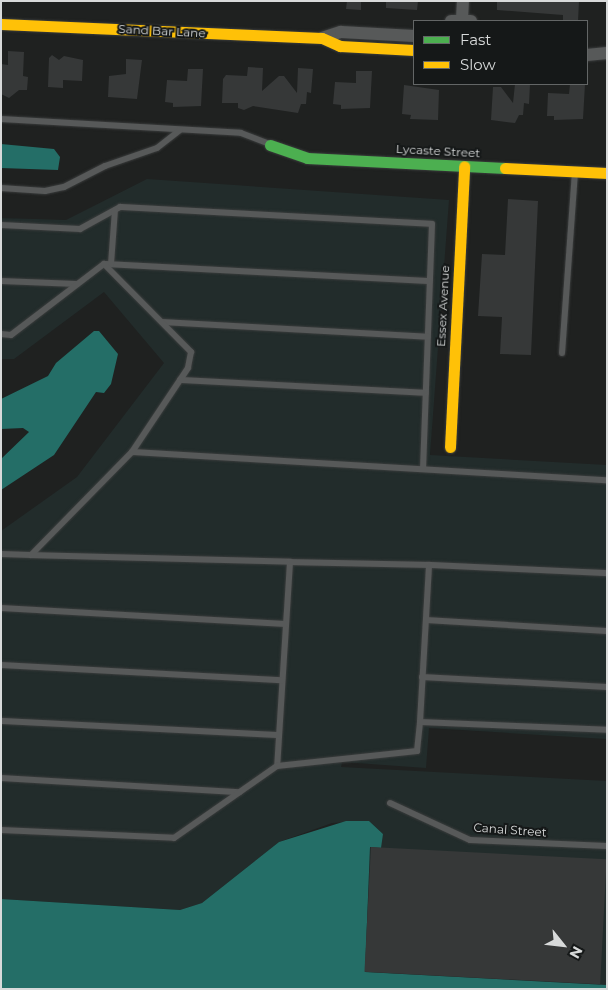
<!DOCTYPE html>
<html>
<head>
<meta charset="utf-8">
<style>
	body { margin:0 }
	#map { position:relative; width:608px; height:990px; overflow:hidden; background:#1f2120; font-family:Montserrat,sans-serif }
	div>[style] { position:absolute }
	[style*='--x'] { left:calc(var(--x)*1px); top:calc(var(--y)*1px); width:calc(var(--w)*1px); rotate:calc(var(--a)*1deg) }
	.built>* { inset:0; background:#222c2b }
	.water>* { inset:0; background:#246e67 }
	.building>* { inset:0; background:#363838; transform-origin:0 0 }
	.roads { filter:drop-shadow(0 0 1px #3a3c3c) drop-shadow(0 0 1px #3a3c3c) }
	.lane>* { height:6px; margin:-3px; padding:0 3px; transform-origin:3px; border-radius:3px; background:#575959 }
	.street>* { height:12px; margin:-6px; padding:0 6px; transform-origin:6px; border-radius:6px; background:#575959 }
	.fast>* { height:11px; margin:-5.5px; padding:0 5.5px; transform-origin:5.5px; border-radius:5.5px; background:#4caf50 }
	.slow>* { height:11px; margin:-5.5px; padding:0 5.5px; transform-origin:5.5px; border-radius:5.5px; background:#ffc107 }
	span { translate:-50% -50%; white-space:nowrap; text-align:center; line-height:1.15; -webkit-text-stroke:4px #151818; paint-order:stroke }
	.street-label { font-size:12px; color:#d8dada }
	.frame { position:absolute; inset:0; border:2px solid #d8dada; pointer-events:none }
	.legend { position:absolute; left:413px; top:20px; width:175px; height:65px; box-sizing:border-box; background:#151818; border:1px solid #636666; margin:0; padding:6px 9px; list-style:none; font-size:15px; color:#d8dada }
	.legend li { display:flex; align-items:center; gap:10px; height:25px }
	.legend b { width:25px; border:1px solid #636666 }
	.north { position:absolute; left:538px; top:920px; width:50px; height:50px; -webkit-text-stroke:4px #151818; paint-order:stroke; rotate:119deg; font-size:14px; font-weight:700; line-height:20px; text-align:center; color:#d8dada }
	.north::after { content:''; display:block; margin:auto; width:18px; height:22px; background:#d8dada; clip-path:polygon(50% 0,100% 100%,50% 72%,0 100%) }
</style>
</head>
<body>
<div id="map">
	<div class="built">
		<i style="clip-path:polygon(147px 179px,449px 200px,430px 455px,607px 465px,607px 739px,429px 728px,426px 768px,342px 762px,341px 767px,607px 781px,607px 985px,365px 972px,370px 847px,383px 834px,369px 821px,332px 823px,279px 842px,202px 903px,180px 910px,1px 899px,1px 531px,77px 477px,164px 363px,104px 292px,14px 359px,1px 359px,1px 218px,66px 220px)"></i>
	</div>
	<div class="water">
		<i style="clip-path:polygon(1px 144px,54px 149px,60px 157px,58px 170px,1px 168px)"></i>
		<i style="clip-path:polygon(94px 331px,99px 331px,118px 354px,111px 384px,104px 393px,96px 392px,54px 455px,1px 490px,1px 459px,29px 432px,23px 428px,1px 429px,1px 399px,48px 376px,56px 363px)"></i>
		<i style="clip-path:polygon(346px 821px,369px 821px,383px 834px,381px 848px,370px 847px,365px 972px,607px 985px,607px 989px,1px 989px,1px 899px,180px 910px,202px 903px,279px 842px)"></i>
	</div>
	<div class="building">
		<i style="clip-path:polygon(347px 1px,361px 1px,361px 10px,346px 9px)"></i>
		<i style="clip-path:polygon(386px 1px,418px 1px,417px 10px,386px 8px)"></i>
		<i style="clip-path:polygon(497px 1px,579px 1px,578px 21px,563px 21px,563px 15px,497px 10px)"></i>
		<i style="clip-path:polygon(8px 51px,24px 52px,23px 76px,28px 77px,27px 90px,19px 90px,9px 98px,1px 94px,1px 64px,8px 65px)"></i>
		<i style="clip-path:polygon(52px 55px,59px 60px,64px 56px,83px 60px,82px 81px,63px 80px,63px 88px,48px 87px,49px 58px)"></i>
		<i style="clip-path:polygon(126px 59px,142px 60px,137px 99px,108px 97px,109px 76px,126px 74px)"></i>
		<i style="clip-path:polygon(248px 67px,263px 68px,262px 91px,279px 76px,284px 76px,297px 93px,298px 68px,313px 69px,311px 93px,307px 92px,306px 104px,301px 104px,298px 113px,253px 106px,244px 110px,238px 108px,238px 103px,222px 103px,223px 79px,226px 75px,247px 76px)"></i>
		<i style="clip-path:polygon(188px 69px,203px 69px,201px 106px,173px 107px,173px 103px,165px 102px,167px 80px,187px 81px)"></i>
		<i style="clip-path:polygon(356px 71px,372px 71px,370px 108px,341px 109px,341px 105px,333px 104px,335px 82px,356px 83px)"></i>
		<i style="clip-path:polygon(515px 84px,530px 84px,529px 104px,524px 103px,523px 115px,519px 115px,515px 123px,491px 120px,493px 87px,501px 87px,513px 103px)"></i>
		<i style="clip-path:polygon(570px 84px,585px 84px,583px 119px,554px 120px,554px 116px,547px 116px,548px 93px,569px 94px)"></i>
		<i style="clip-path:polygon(404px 85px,439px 90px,438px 120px,410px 119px,411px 115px,402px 114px)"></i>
		<i style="clip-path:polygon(508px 199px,538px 201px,531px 355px,500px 354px,502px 317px,478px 316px,482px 254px,505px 255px)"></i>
		<i style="left:371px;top:847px;width:236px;height:125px;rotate:3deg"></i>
	</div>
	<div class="roads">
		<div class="lane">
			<i style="--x:1;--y:119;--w:240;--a:3.3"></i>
			<i style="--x:241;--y:133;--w:30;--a:21"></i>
			<i style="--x:1;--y:188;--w:44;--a:3.9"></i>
			<i style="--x:45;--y:191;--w:19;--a:-12"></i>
			<i style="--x:64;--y:187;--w:46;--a:-27.1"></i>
			<i style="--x:105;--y:166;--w:55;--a:-19.1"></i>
			<i style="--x:157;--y:148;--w:29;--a:-38"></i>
			<i style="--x:1;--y:225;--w:79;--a:2.9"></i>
			<i style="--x:80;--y:229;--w:46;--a:-28.8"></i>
			<i style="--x:120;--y:207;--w:312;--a:3.1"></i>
			<i style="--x:432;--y:224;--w:245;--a:92.1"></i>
			<i style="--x:104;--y:264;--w:326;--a:3"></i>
			<i style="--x:111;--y:264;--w:54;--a:-85.8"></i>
			<i style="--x:1;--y:281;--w:76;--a:2.3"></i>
			<i style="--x:162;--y:322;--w:266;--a:3.2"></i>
			<i style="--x:1;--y:334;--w:10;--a:6"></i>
			<i style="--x:11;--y:335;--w:117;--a:-37.4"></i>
			<i style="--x:104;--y:264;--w:124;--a:45.3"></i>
			<i style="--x:191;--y:352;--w:16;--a:101"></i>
			<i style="--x:188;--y:368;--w:101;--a:123.7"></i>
			<i style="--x:562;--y:353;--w:180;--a:-85.9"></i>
			<i style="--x:180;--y:380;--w:246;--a:3"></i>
			<i style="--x:1;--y:554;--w:30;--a:2"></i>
			<i style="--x:31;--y:555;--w:144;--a:-45.6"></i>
			<i style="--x:132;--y:452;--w:476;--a:3.4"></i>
			<i style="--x:31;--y:555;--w:259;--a:1.5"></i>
			<i style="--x:290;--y:562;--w:204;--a:93.6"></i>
			<i style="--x:290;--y:562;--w:139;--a:1.2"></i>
			<i style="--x:1;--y:608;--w:285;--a:3.2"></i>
			<i style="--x:426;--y:620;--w:181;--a:3.5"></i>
			<i style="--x:1;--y:665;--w:281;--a:3.1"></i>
			<i style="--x:422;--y:677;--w:185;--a:3.1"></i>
			<i style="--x:1;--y:721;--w:278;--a:2.9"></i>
			<i style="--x:420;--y:722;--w:157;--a:-86.7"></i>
			<i style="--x:429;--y:565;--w:178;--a:2.6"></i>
			<i style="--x:1;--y:778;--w:239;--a:3.4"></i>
			<i style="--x:390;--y:803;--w:88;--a:24.8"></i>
			<i style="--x:470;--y:840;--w:137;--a:2.5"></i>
			<i style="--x:1;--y:830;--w:173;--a:2.6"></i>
			<i style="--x:174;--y:838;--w:126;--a:-35"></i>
			<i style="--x:277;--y:766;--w:141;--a:-6.1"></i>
			<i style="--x:417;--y:751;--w:29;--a:-84"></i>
			<i style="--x:420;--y:722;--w:187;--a:2.4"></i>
		</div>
		<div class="street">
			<i style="--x:462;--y:19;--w:18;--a:-87"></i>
			<i style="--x:451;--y:21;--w:20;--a:0"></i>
			<i style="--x:322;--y:38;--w:20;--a:-18"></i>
			<i style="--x:341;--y:32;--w:73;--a:3.1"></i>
			<i style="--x:587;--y:55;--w:20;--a:-6"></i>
		</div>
		<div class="fast">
			<i style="--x:270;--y:145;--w:39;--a:19"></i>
			<i style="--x:307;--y:158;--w:198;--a:2.9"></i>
		</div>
		<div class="slow">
			<i style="--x:1;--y:24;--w:321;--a:2.5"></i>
			<i style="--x:322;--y:38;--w:20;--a:24"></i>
			<i style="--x:340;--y:46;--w:74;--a:3.1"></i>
			<i style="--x:505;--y:168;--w:102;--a:2.8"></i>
			<i style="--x:450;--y:447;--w:281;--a:-87.1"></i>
		</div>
	</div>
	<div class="street-label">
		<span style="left:162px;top:31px;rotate:3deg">Sand Bar Lane</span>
		<span style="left:438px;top:151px;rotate:3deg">Lycaste Street</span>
		<span style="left:443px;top:306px;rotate:-87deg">Essex Avenue</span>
		<span style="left:510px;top:830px;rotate:4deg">Canal Street</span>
	</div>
	<div class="frame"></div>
	<ul class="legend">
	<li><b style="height:6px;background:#4caf50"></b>Fast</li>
	<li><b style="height:6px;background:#ffc107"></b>Slow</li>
	</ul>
	<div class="north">N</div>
</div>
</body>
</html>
